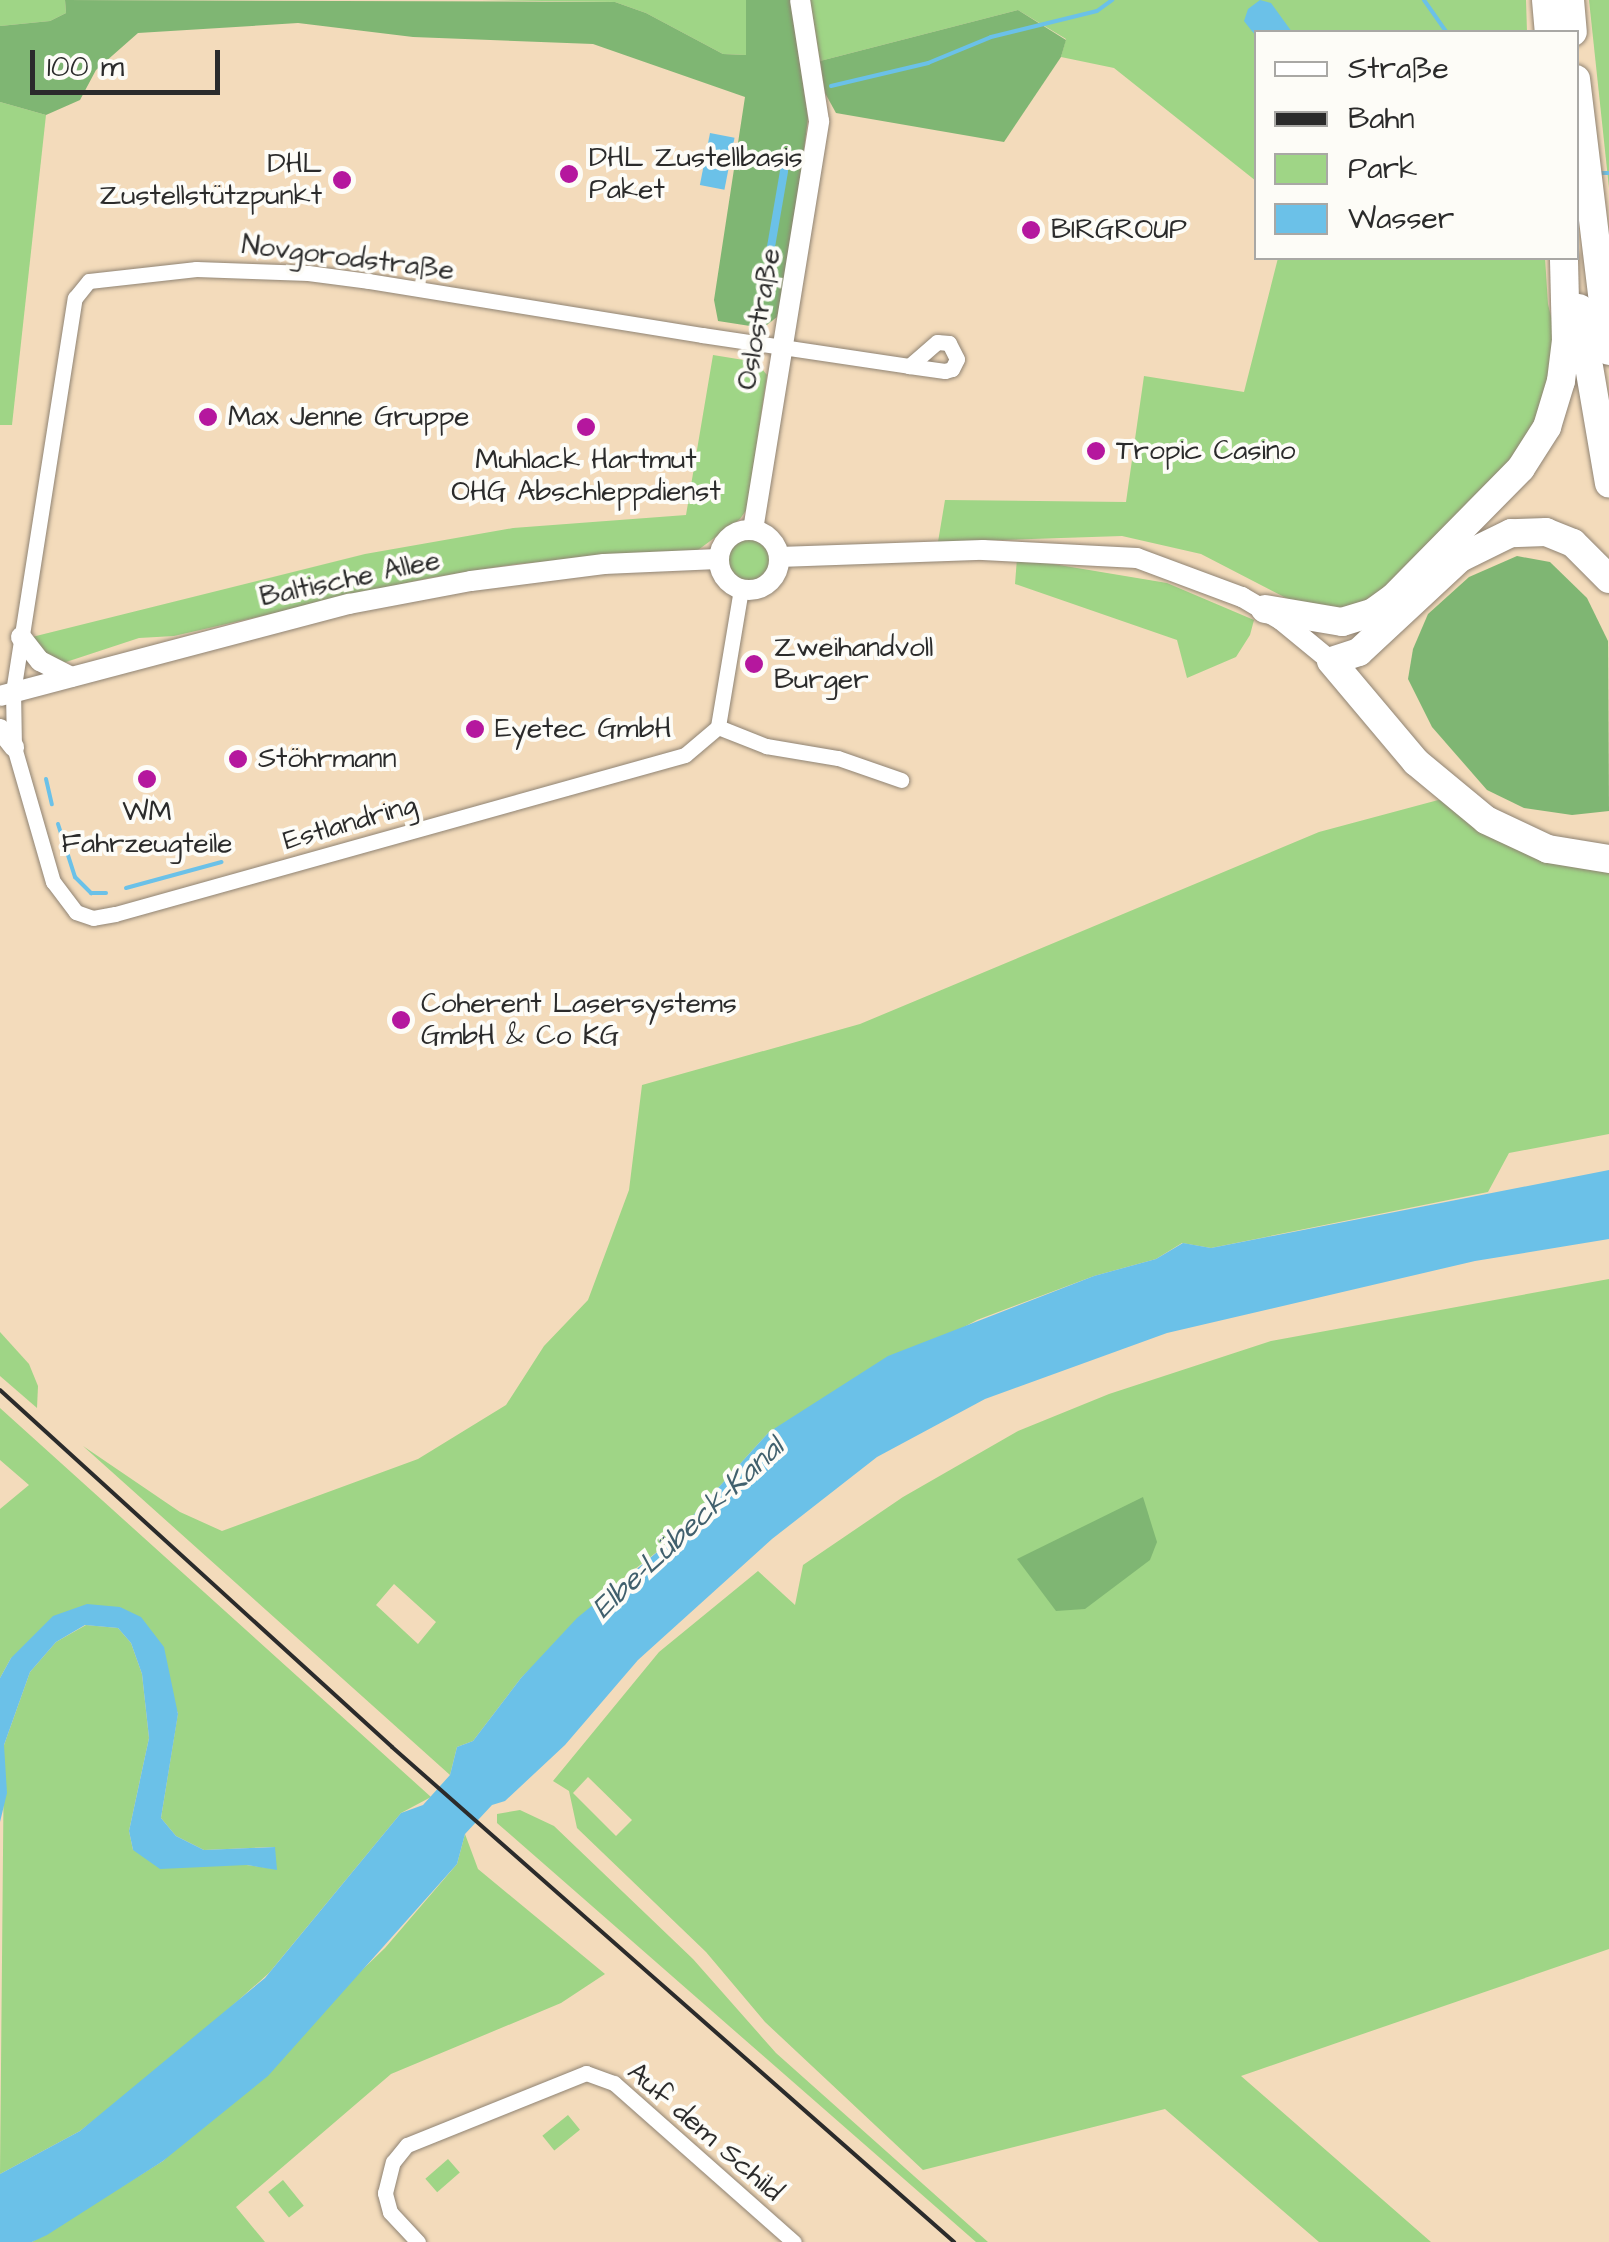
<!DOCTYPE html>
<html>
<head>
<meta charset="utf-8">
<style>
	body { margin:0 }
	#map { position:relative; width:1609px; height:2242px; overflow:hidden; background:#f3dbbb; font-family:"Architects Daughter",sans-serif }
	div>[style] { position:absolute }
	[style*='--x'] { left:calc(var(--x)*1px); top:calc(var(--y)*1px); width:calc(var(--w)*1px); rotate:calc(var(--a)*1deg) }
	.green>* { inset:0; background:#9fd586; transform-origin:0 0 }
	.round { border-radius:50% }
	.forest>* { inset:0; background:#7fb673 }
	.water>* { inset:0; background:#6bc1e8; transform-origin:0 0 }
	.stream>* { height:4px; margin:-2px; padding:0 2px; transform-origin:2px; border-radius:2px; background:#6bc1e8 }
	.roads { filter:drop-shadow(0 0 2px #8f8373) drop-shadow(0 0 2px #8f8373) }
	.street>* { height:15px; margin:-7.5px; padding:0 7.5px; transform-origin:7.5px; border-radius:7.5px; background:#fff }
	.secondary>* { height:20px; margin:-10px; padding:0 10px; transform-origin:10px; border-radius:10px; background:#fff }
	.secondary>.ring { margin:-10px; padding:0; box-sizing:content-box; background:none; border:20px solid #fff; border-radius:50% }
	.highway>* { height:28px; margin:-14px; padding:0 14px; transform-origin:14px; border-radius:14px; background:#fff }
	.rail>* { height:4px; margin:-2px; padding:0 2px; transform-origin:2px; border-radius:2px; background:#2b2b2b }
	.dots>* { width:28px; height:28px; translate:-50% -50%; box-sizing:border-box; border:5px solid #fdfcf7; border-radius:50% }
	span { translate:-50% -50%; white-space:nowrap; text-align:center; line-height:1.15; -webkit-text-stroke:8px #fdfcf7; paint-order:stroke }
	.poi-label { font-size:28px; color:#2b2b2b }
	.left { translate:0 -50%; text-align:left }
	.right { translate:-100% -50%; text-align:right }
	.street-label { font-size:28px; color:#2b2b2b }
	.water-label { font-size:30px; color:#41606d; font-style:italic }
	.legend { position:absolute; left:1254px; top:30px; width:325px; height:230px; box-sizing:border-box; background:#fdfcf7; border:2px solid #a9a8a5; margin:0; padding:12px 18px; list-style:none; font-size:30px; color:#2b2b2b }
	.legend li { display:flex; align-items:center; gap:20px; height:50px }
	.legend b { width:50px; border:2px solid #a9a8a5 }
	.scale { position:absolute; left:30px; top:50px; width:190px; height:45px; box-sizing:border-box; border:5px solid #2b2b2b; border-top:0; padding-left:12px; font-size:30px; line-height:35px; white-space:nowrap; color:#2b2b2b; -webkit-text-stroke:8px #fdfcf7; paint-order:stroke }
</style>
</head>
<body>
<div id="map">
	<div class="green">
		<i style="clip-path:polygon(0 0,65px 0,66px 13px,50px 21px,0 26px)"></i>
		<i style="clip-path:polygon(481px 0,746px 0,746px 55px,723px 54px,646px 13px,615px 2px)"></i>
		<i style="clip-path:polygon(810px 0,1526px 0,1527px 32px,1256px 32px,1256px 181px,1114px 68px,1061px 57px,1066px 39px,1018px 10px,820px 61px)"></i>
		<i style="clip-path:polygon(1589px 0,1609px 0,1609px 188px)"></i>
		<i style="clip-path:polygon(0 102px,46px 115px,12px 425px,0 425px)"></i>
		<i style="clip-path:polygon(1278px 258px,1545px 258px,1548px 304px,1559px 349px,1539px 419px,1510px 469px,1366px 608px,1339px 616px,1292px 601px,1201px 554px,1122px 536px,938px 542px,945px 500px,1126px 502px,1144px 376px,1244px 392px)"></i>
		<i style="clip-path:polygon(713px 355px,756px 362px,767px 375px,747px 509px,740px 519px,698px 550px,517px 564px,429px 578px,174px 636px,139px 638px,63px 663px,52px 662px,32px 637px,365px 554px,513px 528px,686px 515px)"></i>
		<i class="round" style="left:724px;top:538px;width:46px;height:46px"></i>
		<i style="clip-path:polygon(1017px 558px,1167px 583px,1254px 620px,1250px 635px,1236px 657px,1187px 678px,1177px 640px,1015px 584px)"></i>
		<i style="clip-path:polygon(evenodd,1442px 799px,1609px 868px,1609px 1134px,1509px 1153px,1488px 1192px,1211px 1248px,1182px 1243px,1156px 1259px,1094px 1276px,977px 1320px,769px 1432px,667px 1544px,617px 1583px,521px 1678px,473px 1741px,457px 1747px,450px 1775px,83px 1446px,180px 1512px,222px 1531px,418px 1459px,506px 1405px,544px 1346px,588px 1300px,629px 1190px,642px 1085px,860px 1024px,1319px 832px,1442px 799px,394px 1584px,436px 1622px,418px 1644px,376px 1605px,394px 1584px)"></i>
		<i style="clip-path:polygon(evenodd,1609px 1279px,1609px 1949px,1241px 2076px,1431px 2242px,1319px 2242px,1165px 2109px,923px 2170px,765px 2022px,706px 1952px,577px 1828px,569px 1791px,553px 1781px,659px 1652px,758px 1571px,795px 1605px,803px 1565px,903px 1497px,1018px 1431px,1109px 1394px,1271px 1341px,1609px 1279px,588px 1777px,632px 1820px,616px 1836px,573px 1793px,588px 1777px)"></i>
		<i style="clip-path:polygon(0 1332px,29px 1364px,38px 1386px,37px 1408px,0 1376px)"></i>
		<i style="clip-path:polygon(0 1408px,431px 1797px,401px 1813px,269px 1973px,176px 2056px,80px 2131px,0 2174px,4px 1745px,30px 1672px,56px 1642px,86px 1625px,118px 1628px,131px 1643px,142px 1674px,149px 1738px,129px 1831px,133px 1850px,276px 1869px,274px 1847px,204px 1850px,176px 1836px,161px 1818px,178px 1713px,120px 1607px,11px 1658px,0 1678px,0 1509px,29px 1485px,0 1460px)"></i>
		<i style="clip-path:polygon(520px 1810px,554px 1826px,693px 1959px,776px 2053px,988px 2242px,976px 2242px,497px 1823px,497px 1814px)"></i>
		<i style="clip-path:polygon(465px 1834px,478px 1869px,605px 1974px,561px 2003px,391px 2074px,236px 2207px,265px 2242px,32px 2242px,163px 2161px,385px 1948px,457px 1864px)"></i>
		<i style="left:568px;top:2115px;width:19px;height:33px;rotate:51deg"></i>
		<i style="left:448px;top:2159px;width:18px;height:30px;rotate:49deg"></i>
		<i style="left:283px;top:2180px;width:33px;height:19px;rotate:51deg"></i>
	</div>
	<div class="forest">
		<i style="clip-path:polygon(65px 0,615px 2px,646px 13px,723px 54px,746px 55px,746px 0,791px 0,808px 118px,791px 252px,777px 317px,763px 328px,718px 321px,714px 300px,745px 97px,593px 44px,413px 37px,298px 23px,138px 33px,96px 70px,80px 100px,46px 115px,0 102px,0 26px,50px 21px,66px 13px)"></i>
		<i style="clip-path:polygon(1018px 10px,1066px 40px,1061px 57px,1004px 142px,836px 113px,825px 93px,820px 61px)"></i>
		<i style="clip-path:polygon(1517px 556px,1550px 562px,1587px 598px,1608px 641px,1609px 811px,1572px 815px,1524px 808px,1487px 790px,1432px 727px,1408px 679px,1413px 649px,1428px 614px,1469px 577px)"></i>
		<i style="clip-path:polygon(1143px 1497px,1157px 1542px,1150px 1560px,1085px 1609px,1056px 1611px,1017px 1559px)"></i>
	</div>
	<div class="water">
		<i style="clip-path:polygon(1260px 0,1271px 3px,1292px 32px,1256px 36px,1251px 30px,1244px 21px,1248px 9px)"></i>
		<i style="left:710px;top:133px;width:25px;height:53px;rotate:11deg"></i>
		<i style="clip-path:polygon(782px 159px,788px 160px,788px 172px,774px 253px,771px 259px,765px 258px)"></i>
		<i style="clip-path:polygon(1609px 1170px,1609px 1239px,1475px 1261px,1167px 1333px,985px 1399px,877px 1457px,772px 1539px,638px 1660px,565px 1745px,505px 1801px,492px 1805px,465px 1834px,457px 1864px,268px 2076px,163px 2161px,47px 2235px,32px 2242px,0 2242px,0 2174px,80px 2131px,265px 1978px,401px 1813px,423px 1805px,450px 1775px,457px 1747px,473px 1741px,521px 1678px,577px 1618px,667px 1544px,769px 1432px,888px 1356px,1094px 1276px,1156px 1259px,1183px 1243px,1211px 1248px)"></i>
		<i style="clip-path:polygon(87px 1604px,120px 1607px,141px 1617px,164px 1647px,178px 1714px,161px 1818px,176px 1836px,204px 1850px,275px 1847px,277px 1870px,247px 1865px,160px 1869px,133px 1850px,129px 1831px,149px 1738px,142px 1674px,131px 1643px,118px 1628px,85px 1625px,56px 1642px,30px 1672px,4px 1745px,7px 1793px,0 1822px,0 1678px,11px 1658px,53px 1616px)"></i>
	</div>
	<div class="stream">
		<i style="--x:1424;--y:0;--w:39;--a:55"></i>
		<i style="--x:831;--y:86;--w:100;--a:-13.3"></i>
		<i style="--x:928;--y:63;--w:68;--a:-22.4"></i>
		<i style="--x:991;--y:37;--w:109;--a:-13.8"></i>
		<i style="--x:1097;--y:11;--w:19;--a:-36"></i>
		<i style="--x:1596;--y:173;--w:13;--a:0"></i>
		<i style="--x:46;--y:779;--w:26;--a:77"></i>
		<i style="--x:58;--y:824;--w:56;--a:72.2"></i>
		<i style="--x:75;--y:877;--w:23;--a:45"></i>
		<i style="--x:91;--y:893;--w:15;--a:0"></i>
		<i style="--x:126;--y:888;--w:99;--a:-15.2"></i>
	</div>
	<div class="roads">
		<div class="street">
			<i style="--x:741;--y:589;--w:140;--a:99.5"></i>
			<i style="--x:718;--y:727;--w:43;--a:139.7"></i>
			<i style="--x:685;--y:755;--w:592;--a:164.41"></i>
			<i style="--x:115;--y:914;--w:22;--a:170"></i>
			<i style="--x:93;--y:918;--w:18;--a:-161"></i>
			<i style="--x:76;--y:912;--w:38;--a:-127"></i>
			<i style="--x:53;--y:882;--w:141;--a:-106.1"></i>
			<i style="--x:14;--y:747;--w:55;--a:-91"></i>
			<i style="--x:13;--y:692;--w:399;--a:-81.1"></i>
			<i style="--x:75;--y:298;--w:22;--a:-51"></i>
			<i style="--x:89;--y:281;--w:108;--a:-6.4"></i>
			<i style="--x:196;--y:269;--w:112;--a:2"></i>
			<i style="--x:308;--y:273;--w:62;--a:7.5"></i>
			<i style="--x:369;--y:281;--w:337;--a:9.2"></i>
			<i style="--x:702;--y:335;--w:209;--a:8.5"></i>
			<i style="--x:909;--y:366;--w:36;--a:8"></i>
			<i style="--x:945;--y:371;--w:7;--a:-16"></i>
			<i style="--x:952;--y:369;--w:11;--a:-63"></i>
			<i style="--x:957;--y:359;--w:18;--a:-117"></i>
			<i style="--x:949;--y:343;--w:12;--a:-175"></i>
			<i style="--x:937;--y:342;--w:37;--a:139"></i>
			<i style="--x:718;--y:727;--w:52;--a:21.6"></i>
			<i style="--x:766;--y:746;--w:73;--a:9.5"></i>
			<i style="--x:838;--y:758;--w:67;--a:19.2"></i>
			<i style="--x:418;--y:2242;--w:41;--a:-133"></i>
			<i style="--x:390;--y:2212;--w:20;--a:-105"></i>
			<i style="--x:385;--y:2193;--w:32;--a:-76"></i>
			<i style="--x:393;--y:2162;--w:22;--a:-51"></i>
			<i style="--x:407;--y:2145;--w:193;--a:-21.9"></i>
			<i style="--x:586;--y:2073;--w:30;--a:20"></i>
			<i style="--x:614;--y:2083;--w:240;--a:41.5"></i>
		</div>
		<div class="secondary">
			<i class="ring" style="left:719px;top:530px;width:40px;height:40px"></i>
			<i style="--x:753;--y:530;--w:414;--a:-80.8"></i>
			<i style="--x:819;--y:121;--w:122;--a:-98.9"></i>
			<i style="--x:779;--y:557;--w:204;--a:-2"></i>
			<i style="--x:983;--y:550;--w:154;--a:3"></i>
			<i style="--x:1137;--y:558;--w:112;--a:20.4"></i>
			<i style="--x:1242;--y:597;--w:45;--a:30.5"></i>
			<i style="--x:1281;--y:620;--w:65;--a:39.4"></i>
			<i style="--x:21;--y:637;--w:31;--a:52"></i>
			<i style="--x:40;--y:661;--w:35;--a:27"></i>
			<i style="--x:0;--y:696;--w:361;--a:-14.8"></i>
			<i style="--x:349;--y:604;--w:124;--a:-10.7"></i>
			<i style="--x:471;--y:581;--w:134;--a:-7.3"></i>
			<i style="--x:604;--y:564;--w:114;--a:-2.5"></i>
			<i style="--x:0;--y:729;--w:23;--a:52"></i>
		</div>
		<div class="highway">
			<i style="--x:1546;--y:0;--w:32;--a:85"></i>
			<i style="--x:1570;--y:0;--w:32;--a:85"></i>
			<i style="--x:1576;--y:79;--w:274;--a:83.1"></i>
			<i style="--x:1579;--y:308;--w:178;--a:80.3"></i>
			<i style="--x:1609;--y:579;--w:51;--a:-135"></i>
			<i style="--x:1573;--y:543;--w:29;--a:-158"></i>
			<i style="--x:1546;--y:532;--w:35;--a:178"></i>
			<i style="--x:1511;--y:533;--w:57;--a:153.9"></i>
			<i style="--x:1460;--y:558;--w:138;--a:137.1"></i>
			<i style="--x:1359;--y:652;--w:29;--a:162"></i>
			<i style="--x:1331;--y:661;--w:132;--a:49.9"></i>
			<i style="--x:1416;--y:762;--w:91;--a:39.6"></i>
			<i style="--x:1486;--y:820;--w:68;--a:25.1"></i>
			<i style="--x:1548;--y:849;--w:62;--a:9.3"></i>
			<i style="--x:1265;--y:609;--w:78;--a:9.6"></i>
			<i style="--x:1342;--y:622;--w:31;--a:-17"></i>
			<i style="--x:1372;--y:613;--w:26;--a:-36"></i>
			<i style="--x:1393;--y:598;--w:182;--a:-45.4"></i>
			<i style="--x:1521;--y:468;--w:49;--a:-57.6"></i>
			<i style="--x:1547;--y:427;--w:48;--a:-73.1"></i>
			<i style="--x:1561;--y:381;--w:39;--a:-83"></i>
			<i style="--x:1566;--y:342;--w:84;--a:-91.4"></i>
		</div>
	</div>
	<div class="rail">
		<i style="--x:0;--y:1390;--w:530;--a:42.32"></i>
		<i style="--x:392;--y:1747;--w:749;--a:41.37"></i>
	</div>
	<div class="dots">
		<i style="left:569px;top:174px;background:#b5179e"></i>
		<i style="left:342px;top:180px;background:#b5179e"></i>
		<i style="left:1031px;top:230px;background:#b5179e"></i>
		<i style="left:208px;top:417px;background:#b5179e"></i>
		<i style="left:586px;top:427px;background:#b5179e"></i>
		<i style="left:1096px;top:451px;background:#b5179e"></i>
		<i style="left:754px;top:664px;background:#b5179e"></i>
		<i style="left:475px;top:729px;background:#b5179e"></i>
		<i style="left:238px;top:759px;background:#b5179e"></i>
		<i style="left:147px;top:779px;background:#b5179e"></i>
		<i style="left:401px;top:1020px;background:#b5179e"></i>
	</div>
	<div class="poi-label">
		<span class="left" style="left:589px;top:174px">DHL Zustellbasis<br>Paket</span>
		<span class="right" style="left:322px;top:180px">DHL<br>Zustellstützpunkt</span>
		<span class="left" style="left:1051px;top:230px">BIRGROUP</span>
		<span class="left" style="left:228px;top:417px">Max Jenne Gruppe</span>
		<span class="left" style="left:1116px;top:451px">Tropic Casino</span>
		<span style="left:586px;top:476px">Muhlack Hartmut<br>OHG Abschleppdienst</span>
		<span class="left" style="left:774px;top:664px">Zweihandvoll<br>Burger</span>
		<span class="left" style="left:495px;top:729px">Eyetec GmbH</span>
		<span class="left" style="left:258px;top:759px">Stöhrmann</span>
		<span style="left:147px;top:828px">WM<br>Fahrzeugteile</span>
		<span class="left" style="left:421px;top:1020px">Coherent Lasersystems<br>GmbH &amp; Co KG</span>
	</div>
	<div class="street-label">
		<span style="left:348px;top:258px;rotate:7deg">Novgorodstraße</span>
		<span style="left:759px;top:319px;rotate:-80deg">Oslostraße</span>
		<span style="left:350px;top:579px;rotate:-12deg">Baltische Allee</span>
		<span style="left:350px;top:823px;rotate:-16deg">Estlandring</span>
		<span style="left:705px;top:2132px;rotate:41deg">Auf dem Schild</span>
	</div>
	<div class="water-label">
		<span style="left:688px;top:1528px;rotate:-43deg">Elbe-Lübeck-Kanal</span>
	</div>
	<ul class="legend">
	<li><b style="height:12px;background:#fff"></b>Straße</li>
	<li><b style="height:12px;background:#2b2b2b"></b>Bahn</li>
	<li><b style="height:28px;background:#9fd586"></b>Park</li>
	<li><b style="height:28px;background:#6bc1e8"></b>Wasser</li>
	</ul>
	<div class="scale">100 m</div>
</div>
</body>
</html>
